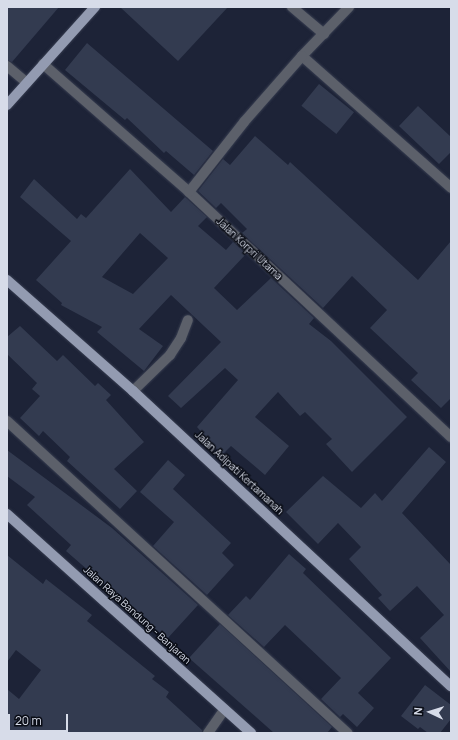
<!DOCTYPE html>
<html>
<head>
<meta charset="utf-8">
<style>
	body { margin:0 }
	#map { position:relative; width:458px; height:740px; overflow:hidden; background:#1d2337; font-family:Manrope,sans-serif }
	div>[style] { position:absolute }
	[style*='--x'] { left:calc(var(--x)*1px); top:calc(var(--y)*1px); width:calc(var(--w)*1px); rotate:calc(var(--a)*1deg) }
	.building>* { inset:0; background:#333b50; transform-origin:0 0 }
	.roads { filter:drop-shadow(0 0 1px #373d50) drop-shadow(0 0 1px #373d50) }
	.minor>* { height:10px; margin:-5px; padding:0 5px; transform-origin:5px; border-radius:5px; background:#5c606a }
	.major>* { height:10px; margin:-5px; padding:0 5px; transform-origin:5px; border-radius:5px; background:#939bb1 }
	span { translate:-50% -50%; white-space:nowrap; text-align:center; line-height:1.15; -webkit-text-stroke:3px #0a0d16; paint-order:stroke }
	.street-label { font-size:10px; color:#d7dce9 }
	.frame { position:absolute; inset:0; border:8px solid #d7dce9; pointer-events:none }
	.north { position:absolute; left:410px; top:692px; width:40px; height:40px; -webkit-text-stroke:3px #0a0d16; paint-order:stroke; rotate:274deg; font-size:11px; font-weight:700; line-height:16px; text-align:center; color:#d7dce9 }
	.north::after { content:''; display:block; margin:auto; width:14px; height:18px; background:#d7dce9; clip-path:polygon(50% 0,100% 100%,50% 72%,0 100%) }
	.scale { position:absolute; left:8px; top:714px; width:60px; height:18px; box-sizing:border-box; border:2px solid #d7dce9; border-top:0; padding-left:5px; font-size:12px; line-height:14px; white-space:nowrap; color:#d7dce9; -webkit-text-stroke:3px #0a0d16; paint-order:stroke }
</style>
</head>
<body>
<div id="map">
	<div class="building">
		<i style="clip-path:polygon(7px 7px,59px 7px,12px 62px,7px 60px)"></i>
		<i style="clip-path:polygon(120px 7px,228px 7px,178px 61px)"></i>
		<i style="clip-path:polygon(87px 43px,213px 151px,194px 175px,166px 151px,164px 153px,127px 118px,125px 120px,65px 70px)"></i>
		<i style="left:319px;top:84px;width:45px;height:28px;rotate:39deg"></i>
		<i style="clip-path:polygon(418px 106px,451px 137px,451px 152px,439px 164px,399px 126px)"></i>
		<i style="clip-path:polygon(255px 136px,288px 165px,290px 162px,418px 280px,451px 241px,451px 398px,441px 408px,411px 380px,418px 373px,370px 328px,387px 310px,352px 276px,323px 308px,242px 233px,247px 229px,221px 203px,216px 208px,198px 191px,223px 159px,230px 165px)"></i>
		<i style="clip-path:polygon(evenodd,130px 169px,171px 212px,185px 197px,207px 217px,198px 226px,226px 250px,233px 242px,246px 254px,214px 288px,237px 310px,271px 278px,314px 318px,309px 324px,331px 341px,407px 417px,352px 472px,326px 444px,332px 439px,305px 412px,300px 416px,278px 392px,255px 417px,289px 446px,265px 475px,231px 446px,222px 455px,197px 427px,238px 380px,225px 368px,181px 408px,168px 396px,221px 342px,171px 295px,139px 329px,163px 346px,144px 371px,97px 332px,102px 327px,61px 305px,62px 303px,36px 280px,71px 241px,20px 197px,34px 179px,77px 219px,81px 214px,86px 218px,130px 169px,140px 233px,168px 258px,133px 294px,102px 277px,140px 233px)"></i>
		<i style="clip-path:polygon(20px 326px,57px 361px,63px 355px,95px 386px,98px 383px,111px 395px,106px 400px,144px 442px,114px 469px,137px 491px,120px 509px,67px 461px,70px 457px,43px 431px,39px 436px,20px 418px,40px 396px,32px 389px,37px 383px,7px 354px,7px 337px)"></i>
		<i style="clip-path:polygon(429px 447px,446px 462px,402px 513px,451px 565px,451px 672px,420px 638px,444px 615px,417px 586px,390px 611px,378px 598px,382px 595px,349px 559px,361px 547px,338px 523px,318px 544px,286px 512px,323px 476px,361px 508px,375px 493px,382px 501px)"></i>
		<i style="clip-path:polygon(7px 450px,112px 528px,198px 605px,167px 639px,66px 551px,71px 545px,27px 505px,35px 497px,7px 476px)"></i>
		<i style="clip-path:polygon(168px 460px,185px 475px,173px 489px,231px 543px,222px 553px,234px 565px,207px 595px,153px 546px,174px 522px,140px 492px)"></i>
		<i style="clip-path:polygon(289px 554px,306px 569px,303px 573px,391px 658px,358px 693px,374px 708px,357px 727px,343px 714px,340px 717px,321px 699px,341px 678px,285px 625px,264px 647px,228px 615px,246px 596px,250px 600px)"></i>
		<i style="clip-path:polygon(7px 555px,43px 584px,46px 579px,92px 615px,87px 621px,155px 676px,152px 679px,169px 692px,166px 697px,202px 730px,202px 733px,7px 733px,7px 689px,19px 699px,41px 670px,16px 650px,7px 662px)"></i>
		<i style="clip-path:polygon(220px 624px,332px 727px,327px 733px,274px 733px,189px 658px)"></i>
		<i style="clip-path:polygon(425px 685px,451px 705px,451px 719px,440px 733px,428px 733px,420px 727px,418px 729px,401px 716px)"></i>
	</div>
	<div class="roads">
		<div class="minor">
			<i style="--x:292;--y:7;--w:42;--a:40.2"></i>
			<i style="--x:349;--y:7;--w:68;--a:133.8"></i>
			<i style="--x:302;--y:56;--w:199;--a:41.5"></i>
			<i style="--x:43;--y:64;--w:194;--a:41.2"></i>
			<i style="--x:189;--y:192;--w:359;--a:43.1"></i>
			<i style="--x:7;--y:66;--w:26;--a:40"></i>
			<i style="--x:189;--y:192;--w:89;--a:-51.8"></i>
			<i style="--x:244;--y:122;--w:88;--a:-48.7"></i>
			<i style="--x:133;--y:391;--w:52;--a:-44.2"></i>
			<i style="--x:170;--y:355;--w:20;--a:-57"></i>
			<i style="--x:181;--y:338;--w:19;--a:-69"></i>
			<i style="--x:7;--y:421;--w:462;--a:42.5"></i>
			<i style="--x:208;--y:733;--w:29;--a:-55"></i>
		</div>
		<div class="major">
			<i style="--x:7;--y:105;--w:132;--a:-48.1"></i>
			<i style="--x:7;--y:280;--w:168;--a:41.4"></i>
			<i style="--x:133;--y:391;--w:434;--a:42.9"></i>
			<i style="--x:7;--y:514;--w:328;--a:41.9"></i>
		</div>
	</div>
	<div class="street-label">
		<span style="left:249px;top:249px;rotate:43deg">Jalan Korpri Utama</span>
		<span style="left:239px;top:473px;rotate:43deg">Jalan Adipati Kertamanah</span>
		<span style="left:137px;top:615px;rotate:42deg">Jalan Raya Bandung - Banjaran</span>
	</div>
	<div class="frame"></div>
	<div class="north">N</div>
	<div class="scale">20 m</div>
</div>
</body>
</html>
